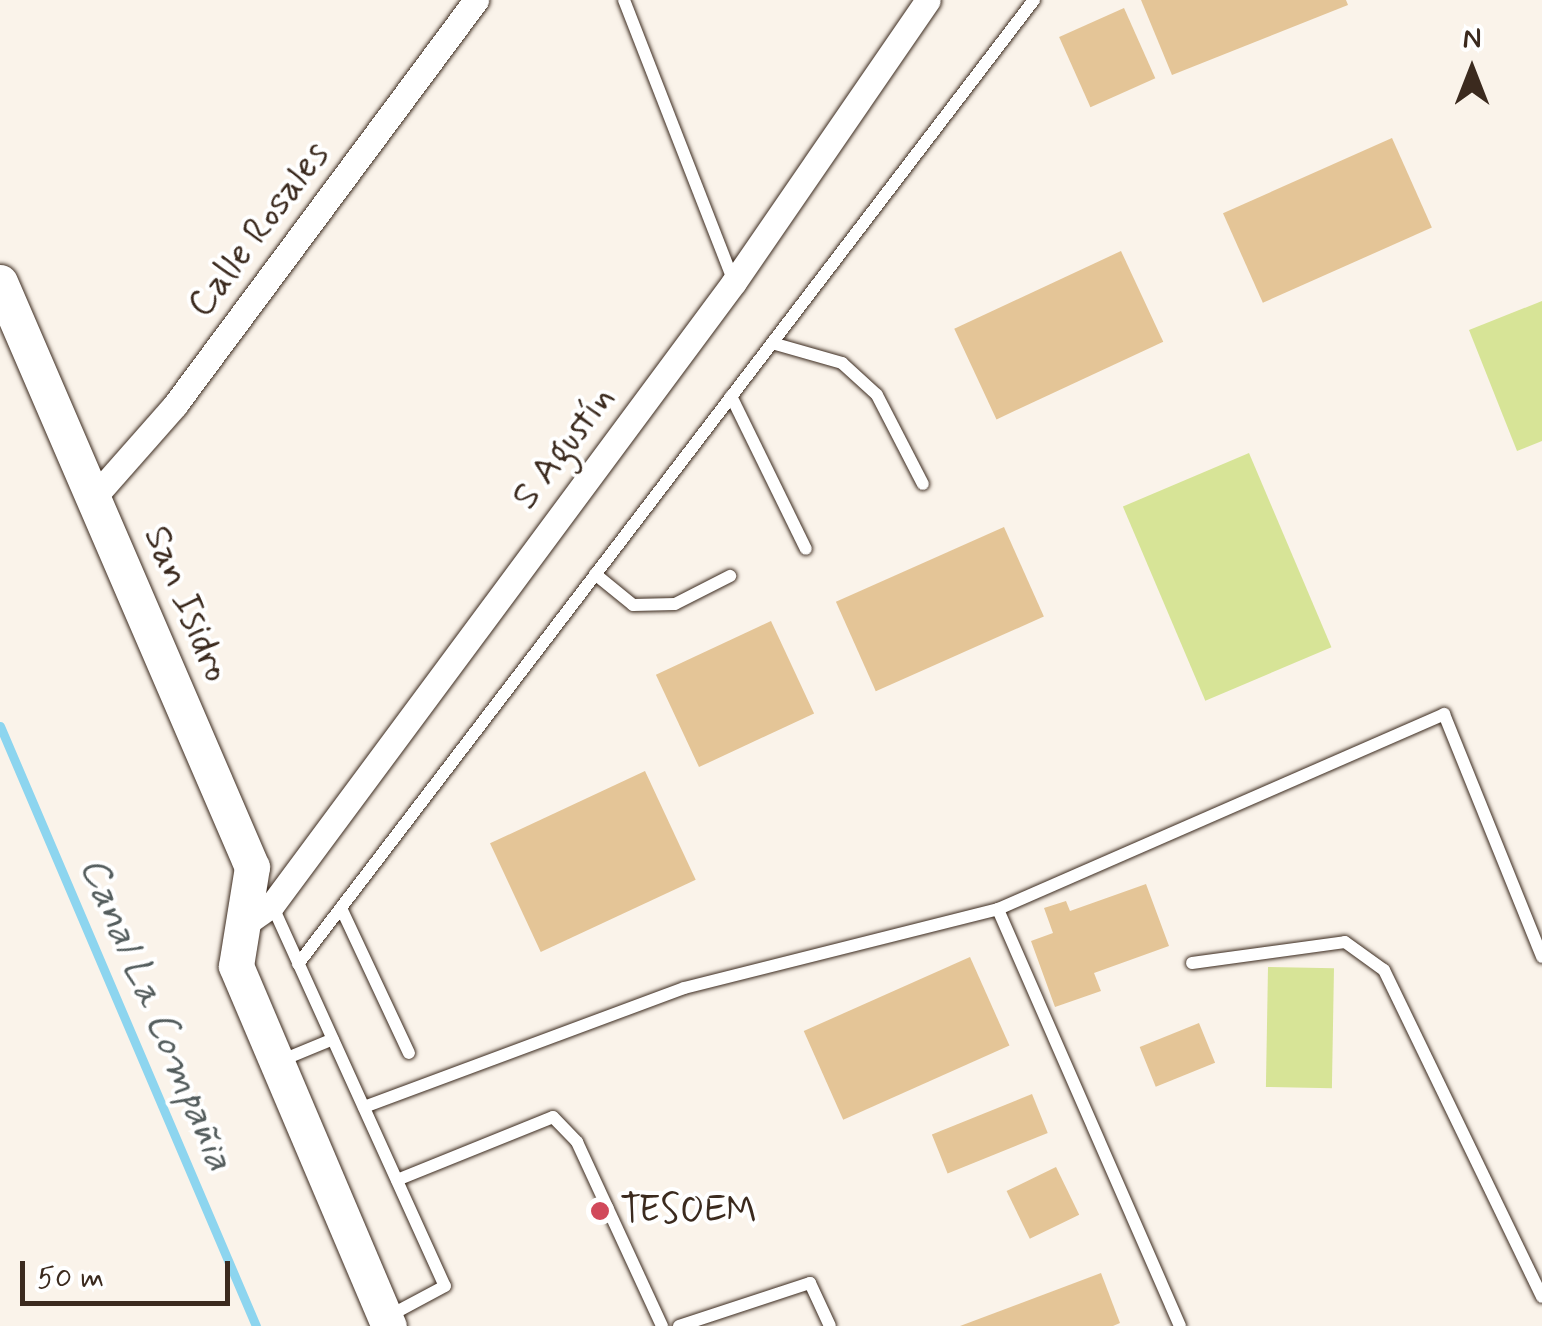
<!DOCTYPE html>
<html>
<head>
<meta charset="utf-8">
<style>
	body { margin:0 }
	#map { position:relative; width:1542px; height:1326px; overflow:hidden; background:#faf3ea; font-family:Mynerve,sans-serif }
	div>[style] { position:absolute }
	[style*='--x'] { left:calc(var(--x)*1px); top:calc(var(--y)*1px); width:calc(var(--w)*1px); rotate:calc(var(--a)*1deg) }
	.green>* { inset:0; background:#d7e497; transform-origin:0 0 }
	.stream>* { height:9px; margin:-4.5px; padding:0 4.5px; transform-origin:4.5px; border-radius:4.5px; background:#8dd5ef }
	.building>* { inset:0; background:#e4c597; transform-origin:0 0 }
	.roads { filter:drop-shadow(0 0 2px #3b2a1e) drop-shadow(0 0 2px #3b2a1e) }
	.lane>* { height:12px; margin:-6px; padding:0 6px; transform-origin:6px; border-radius:6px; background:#fff }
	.street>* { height:25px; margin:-12.5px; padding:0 12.5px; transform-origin:12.5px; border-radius:12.5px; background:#fff }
	.secondary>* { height:35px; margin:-17.5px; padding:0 17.5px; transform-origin:17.5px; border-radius:17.5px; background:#fff }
	.dots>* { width:28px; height:28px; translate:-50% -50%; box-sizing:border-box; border:5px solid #fff; border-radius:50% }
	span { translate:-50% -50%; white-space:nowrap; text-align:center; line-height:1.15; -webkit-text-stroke:8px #fff; paint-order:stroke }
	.street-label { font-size:38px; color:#3b2a1e }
	.poi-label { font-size:38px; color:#3b2a1e }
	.left { translate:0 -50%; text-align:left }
	.water-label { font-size:40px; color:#545d5d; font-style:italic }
	.north { position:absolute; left:1422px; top:20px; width:100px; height:100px; -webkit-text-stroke:8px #fff; paint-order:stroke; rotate:0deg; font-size:28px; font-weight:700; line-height:40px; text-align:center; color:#3b2a1e }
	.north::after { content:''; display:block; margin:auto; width:35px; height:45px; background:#3b2a1e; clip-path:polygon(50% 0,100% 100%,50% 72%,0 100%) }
	.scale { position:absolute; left:20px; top:1261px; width:210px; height:45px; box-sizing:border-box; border:5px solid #3b2a1e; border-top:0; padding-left:12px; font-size:30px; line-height:35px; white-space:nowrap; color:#3b2a1e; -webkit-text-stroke:8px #fff; paint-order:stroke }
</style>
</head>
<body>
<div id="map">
	<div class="green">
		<i style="clip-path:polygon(1542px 301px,1542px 441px,1517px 451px,1469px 330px)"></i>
		<i style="left:1249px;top:453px;width:211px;height:137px;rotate:67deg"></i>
		<i style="left:1268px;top:967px;width:66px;height:120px;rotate:1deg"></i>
	</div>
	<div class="stream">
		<i style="--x:0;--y:726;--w:652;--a:66.89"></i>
	</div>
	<div class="building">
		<i style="clip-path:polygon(1141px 0,1346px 0,1348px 5px,1172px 75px)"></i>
		<i style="left:1124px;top:8px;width:77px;height:71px;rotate:66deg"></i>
		<i style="left:1392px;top:138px;width:98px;height:185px;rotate:66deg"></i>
		<i style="left:1121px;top:251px;width:100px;height:184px;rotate:65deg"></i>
		<i style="left:1004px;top:527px;width:98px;height:184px;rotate:66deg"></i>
		<i style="left:771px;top:621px;width:102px;height:127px;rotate:65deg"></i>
		<i style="left:645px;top:771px;width:120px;height:171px;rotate:65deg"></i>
		<i style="clip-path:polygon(1146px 884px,1169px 946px,1094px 973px,1101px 991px,1055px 1007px,1031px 941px,1053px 933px,1044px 908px,1066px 901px,1070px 911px)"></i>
		<i style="left:970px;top:957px;width:97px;height:182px;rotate:66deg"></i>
		<i style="left:1199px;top:1023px;width:43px;height:64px;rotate:68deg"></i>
		<i style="left:1032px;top:1094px;width:42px;height:108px;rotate:68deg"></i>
		<i style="left:1056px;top:1167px;width:53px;height:55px;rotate:64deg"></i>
		<i style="clip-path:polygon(1101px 1273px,1120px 1323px,1113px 1326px,960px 1326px)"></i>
	</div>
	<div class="roads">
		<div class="lane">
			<i style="--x:624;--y:0;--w:303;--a:68.7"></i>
			<i style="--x:772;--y:343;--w:73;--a:15.9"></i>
			<i style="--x:842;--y:363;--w:47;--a:42.4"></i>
			<i style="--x:877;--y:395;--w:100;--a:62.7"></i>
			<i style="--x:731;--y:396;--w:170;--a:63.9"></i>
			<i style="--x:595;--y:574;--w:49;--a:39.2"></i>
			<i style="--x:633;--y:605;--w:42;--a:-1.4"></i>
			<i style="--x:675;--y:604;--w:62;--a:-27"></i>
			<i style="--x:272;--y:905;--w:418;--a:65.6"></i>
			<i style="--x:445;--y:1286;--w:66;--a:151.9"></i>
			<i style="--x:341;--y:908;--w:160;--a:64.9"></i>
			<i style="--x:1192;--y:963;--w:154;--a:-7.8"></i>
			<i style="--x:1345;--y:942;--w:48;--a:35.7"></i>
			<i style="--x:1384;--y:970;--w:363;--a:64.2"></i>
			<i style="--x:298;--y:964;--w:1213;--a:-52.64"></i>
			<i style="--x:280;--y:1061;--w:57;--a:-22.5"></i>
			<i style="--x:364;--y:1107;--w:341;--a:-20.4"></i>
			<i style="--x:684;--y:988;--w:324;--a:-14.1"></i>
			<i style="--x:397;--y:1180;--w:168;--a:-22"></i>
			<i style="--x:553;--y:1117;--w:35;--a:46"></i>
			<i style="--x:577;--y:1142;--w:203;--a:65.2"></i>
			<i style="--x:679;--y:1326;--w:138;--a:-18.2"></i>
			<i style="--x:810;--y:1283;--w:47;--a:65.1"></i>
			<i style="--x:1180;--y:1326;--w:455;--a:-113.6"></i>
			<i style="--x:998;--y:909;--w:487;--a:-23.6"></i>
			<i style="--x:1444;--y:714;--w:262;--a:68"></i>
		</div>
		<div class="street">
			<i style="--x:94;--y:497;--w:123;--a:-48.6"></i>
			<i style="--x:175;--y:405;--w:505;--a:-53.38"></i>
			<i style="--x:243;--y:925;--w:35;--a:-35"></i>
			<i style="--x:272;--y:905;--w:776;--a:-53.44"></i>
			<i style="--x:734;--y:282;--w:342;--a:-55.5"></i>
		</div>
		<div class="secondary">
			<i style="--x:0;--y:282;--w:637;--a:66.7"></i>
			<i style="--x:252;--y:867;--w:100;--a:99.2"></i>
			<i style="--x:236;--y:966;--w:391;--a:67"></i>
		</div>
	</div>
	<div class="dots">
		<i style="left:600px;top:1211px;background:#d1495b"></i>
	</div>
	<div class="street-label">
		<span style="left:259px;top:230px;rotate:-53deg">Calle Rosales</span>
		<span style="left:564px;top:448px;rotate:-53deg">S Agustín</span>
		<span style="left:186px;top:604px;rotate:67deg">San Isidro</span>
	</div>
	<div class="poi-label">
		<span class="left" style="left:620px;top:1211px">TESOEM</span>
	</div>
	<div class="water-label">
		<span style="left:156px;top:1014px;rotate:67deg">Canal La Compañia</span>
	</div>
	<div class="north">N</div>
	<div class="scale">50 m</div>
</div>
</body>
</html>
